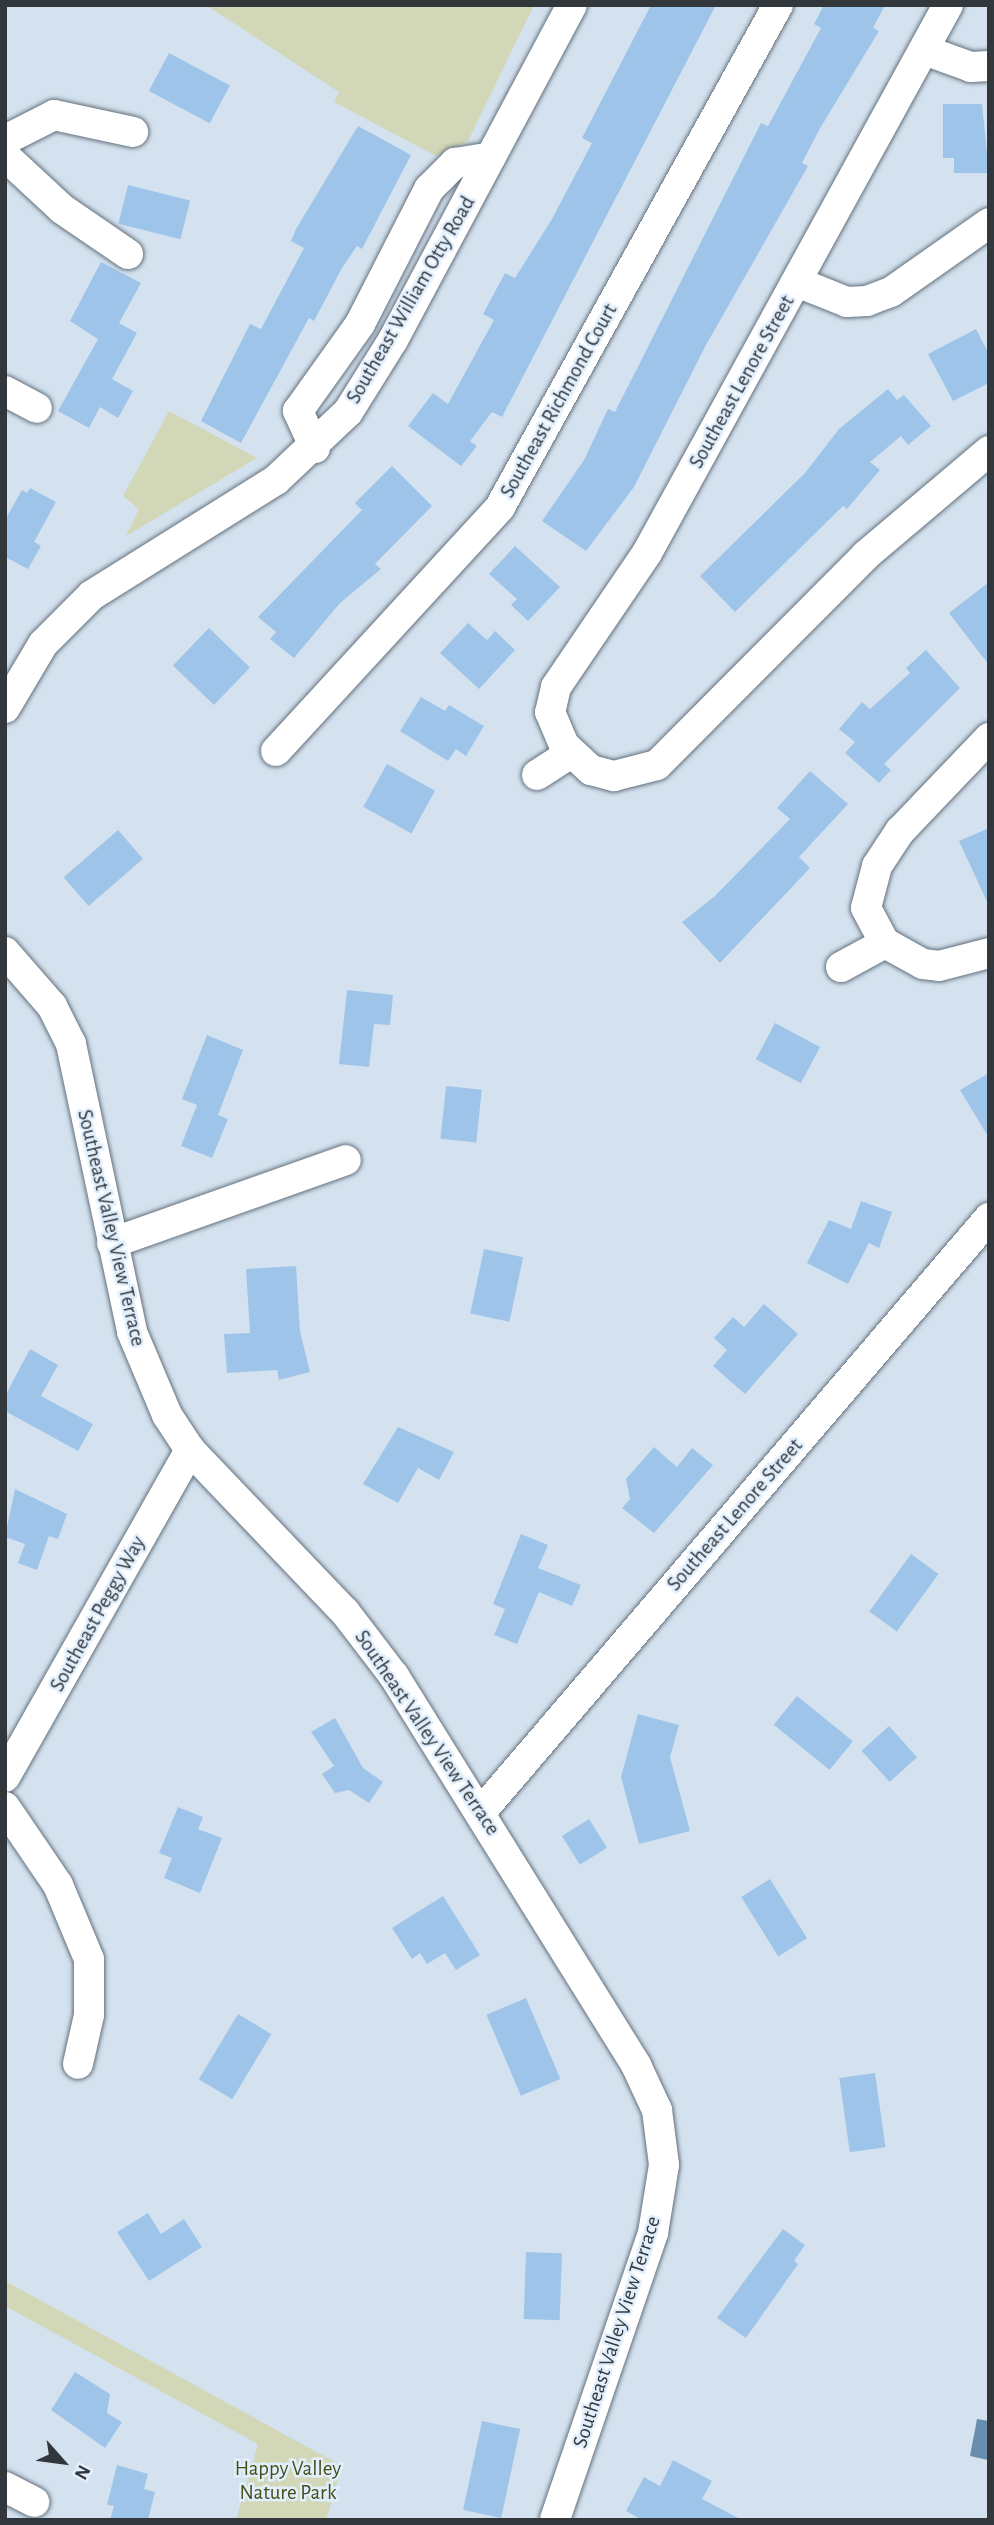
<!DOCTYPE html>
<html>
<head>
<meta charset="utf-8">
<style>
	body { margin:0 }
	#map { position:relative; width:994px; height:2525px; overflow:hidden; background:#d4e2ef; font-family:"Alegreya Sans",sans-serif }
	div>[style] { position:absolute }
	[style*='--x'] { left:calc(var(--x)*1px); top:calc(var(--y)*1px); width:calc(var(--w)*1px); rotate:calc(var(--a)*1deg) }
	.green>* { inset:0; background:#d1d7b7 }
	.water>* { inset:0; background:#688daf }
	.building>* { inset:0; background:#9ec5e9; transform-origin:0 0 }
	.roads { filter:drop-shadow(0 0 2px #64717d) drop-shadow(0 0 2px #64717d) }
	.minor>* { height:30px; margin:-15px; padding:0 15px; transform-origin:15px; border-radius:15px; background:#fff }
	span { translate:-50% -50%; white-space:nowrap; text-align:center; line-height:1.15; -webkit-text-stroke:5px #e1effd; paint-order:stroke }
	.street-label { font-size:21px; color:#32373c }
	.park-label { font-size:21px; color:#474d17 }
	.frame { position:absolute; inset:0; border:7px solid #32373c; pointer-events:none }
	.north { position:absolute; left:28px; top:2427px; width:70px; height:70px; -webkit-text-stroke:5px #e1effd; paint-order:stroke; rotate:118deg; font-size:19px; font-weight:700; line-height:28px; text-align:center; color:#32373c }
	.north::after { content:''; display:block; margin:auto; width:24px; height:32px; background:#32373c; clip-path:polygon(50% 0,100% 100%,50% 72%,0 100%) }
</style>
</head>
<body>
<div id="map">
	<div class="green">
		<i style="clip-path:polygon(206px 5px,534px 5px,468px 141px,436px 156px,334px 102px,339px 92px)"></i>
		<i style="clip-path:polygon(169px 411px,257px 458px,126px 536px,139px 509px,123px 496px)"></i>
		<i style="clip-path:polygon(5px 2281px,342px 2466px,326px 2520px,236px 2520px,258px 2444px,5px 2306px)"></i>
	</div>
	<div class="water">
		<i style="clip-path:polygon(977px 2419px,989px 2421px,988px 2460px,970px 2456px)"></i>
	</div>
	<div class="building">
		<i style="clip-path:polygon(651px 5px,716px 5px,502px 417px,492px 412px,470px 441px,477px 446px,461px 466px,408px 426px,433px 393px,448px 404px,494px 320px,483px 314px,505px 273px,515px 278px,552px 219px,592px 143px,582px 138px)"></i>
		<i style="clip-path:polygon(824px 5px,885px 5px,873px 28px,879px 31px,819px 130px,802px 163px,808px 166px,706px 345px,634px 487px,586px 551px,542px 521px,584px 460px,608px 409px,615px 412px,761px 123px,768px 126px,821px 28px,814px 24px)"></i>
		<i style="left:169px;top:53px;width:69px;height:43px;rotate:28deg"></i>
		<i style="clip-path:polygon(943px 104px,982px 104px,989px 173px,954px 173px,954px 158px,943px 158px)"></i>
		<i style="clip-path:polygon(358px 126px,411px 155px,362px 249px,357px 246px,342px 268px,314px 321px,309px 318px,241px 443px,201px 421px,250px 324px,261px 329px,304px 248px,291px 241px,296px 229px)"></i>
		<i style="left:128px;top:185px;width:64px;height:40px;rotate:14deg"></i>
		<i style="clip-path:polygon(101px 262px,141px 283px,119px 323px,137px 333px,112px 379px,133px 391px,118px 418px,100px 407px,89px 428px,58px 411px,98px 339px,70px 321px)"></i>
		<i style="clip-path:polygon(976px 329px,989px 354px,989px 383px,953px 401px,928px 354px)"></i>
		<i style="clip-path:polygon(888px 389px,897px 400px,904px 395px,931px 426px,908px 445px,901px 436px,870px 462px,880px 470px,847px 509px,843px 506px,735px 612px,700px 576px,805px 473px,839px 429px)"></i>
		<i style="clip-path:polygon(392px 466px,432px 506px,375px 564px,381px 569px,340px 603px,294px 658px,270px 639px,276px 632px,258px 617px,362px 510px,355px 503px)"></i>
		<i style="clip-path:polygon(30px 488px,56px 502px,34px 542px,41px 546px,28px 569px,5px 557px,5px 520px,22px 490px,27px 493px)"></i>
		<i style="clip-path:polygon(515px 546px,560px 587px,528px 621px,511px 605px,517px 599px,489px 574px)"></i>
		<i style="clip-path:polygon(989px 582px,989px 665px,949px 613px)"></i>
		<i style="clip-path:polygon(468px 623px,487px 640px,495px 631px,515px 650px,479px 689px,440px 653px)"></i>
		<i style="left:209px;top:628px;width:57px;height:52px;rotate:44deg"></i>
		<i style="clip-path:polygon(926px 650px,960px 688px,884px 764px,891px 770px,879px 783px,845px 753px,855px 742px,839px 729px,862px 702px,870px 709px,910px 673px,906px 668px)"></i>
		<i style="clip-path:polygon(421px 697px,445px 711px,449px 705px,484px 726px,466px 756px,456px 749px,448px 761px,400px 731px)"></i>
		<i style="left:387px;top:764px;width:55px;height:49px;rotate:29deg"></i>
		<i style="clip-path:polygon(810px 771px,848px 804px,799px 857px,810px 868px,720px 963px,682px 922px,715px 896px,790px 819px,777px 808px)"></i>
		<i style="clip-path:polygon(989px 828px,989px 906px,959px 841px)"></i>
		<i style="left:118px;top:830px;width:38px;height:72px;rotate:49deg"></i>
		<i style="clip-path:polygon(347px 990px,393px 995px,390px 1025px,374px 1024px,369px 1067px,339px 1064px)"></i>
		<i style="left:775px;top:1023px;width:51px;height:41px;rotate:28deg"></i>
		<i style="clip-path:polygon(207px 1035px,243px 1050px,218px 1115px,228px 1119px,212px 1158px,181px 1146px,197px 1105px,182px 1099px)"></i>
		<i style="clip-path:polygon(989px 1073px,989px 1138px,960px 1090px)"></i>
		<i style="left:446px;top:1086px;width:36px;height:53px;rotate:6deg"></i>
		<i style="clip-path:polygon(861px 1201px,892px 1212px,879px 1248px,869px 1243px,848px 1284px,807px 1263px,829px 1220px,851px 1229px)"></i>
		<i style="left:484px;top:1249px;width:40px;height:66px;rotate:12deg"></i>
		<i style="clip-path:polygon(296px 1266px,300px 1331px,310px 1372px,279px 1380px,277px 1370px,227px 1373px,224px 1334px,250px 1333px,246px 1269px)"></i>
		<i style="clip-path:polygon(764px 1304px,798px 1334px,745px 1394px,713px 1366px,727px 1350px,714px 1338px,733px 1317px,744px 1327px)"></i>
		<i style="clip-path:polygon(30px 1349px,58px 1365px,41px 1396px,93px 1424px,78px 1451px,5px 1411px,5px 1396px)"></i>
		<i style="clip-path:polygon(398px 1427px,454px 1452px,439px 1480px,418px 1468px,398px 1503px,363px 1484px)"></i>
		<i style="clip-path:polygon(654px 1447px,677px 1467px,692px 1448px,713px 1465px,654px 1533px,622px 1508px,630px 1499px,626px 1479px)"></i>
		<i style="clip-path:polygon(15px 1489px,67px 1514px,58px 1539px,49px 1536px,37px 1570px,18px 1563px,25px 1544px,5px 1537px)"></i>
		<i style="clip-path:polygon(521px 1534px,548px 1545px,538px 1568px,581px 1585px,572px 1606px,539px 1592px,517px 1644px,494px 1635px,505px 1609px,493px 1604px)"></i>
		<i style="left:911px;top:1554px;width:34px;height:71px;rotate:36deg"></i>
		<i style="left:797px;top:1696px;width:72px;height:37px;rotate:39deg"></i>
		<i style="clip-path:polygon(638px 1714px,679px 1725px,670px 1757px,690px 1831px,639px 1844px,621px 1777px)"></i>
		<i style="clip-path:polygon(335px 1718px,363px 1768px,383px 1782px,369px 1803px,349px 1790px,335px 1793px,322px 1774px,334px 1766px,311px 1732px)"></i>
		<i style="left:889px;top:1726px;width:42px;height:37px;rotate:48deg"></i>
		<i style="clip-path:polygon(178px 1807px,203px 1817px,198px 1829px,222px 1838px,200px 1893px,164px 1878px,172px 1858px,159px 1853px)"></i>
		<i style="left:589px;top:1819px;width:34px;height:32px;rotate:58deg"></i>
		<i style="left:770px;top:1879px;width:70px;height:34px;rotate:58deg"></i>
		<i style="clip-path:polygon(443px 1896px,480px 1955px,456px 1970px,445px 1953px,427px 1964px,420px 1953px,412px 1959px,392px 1928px)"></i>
		<i style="left:526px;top:1998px;width:88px;height:43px;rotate:67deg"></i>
		<i style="left:238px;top:2014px;width:39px;height:76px;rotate:31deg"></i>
		<i style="left:875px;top:2073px;width:75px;height:36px;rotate:82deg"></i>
		<i style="clip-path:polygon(148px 2213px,161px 2234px,184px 2219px,202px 2247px,149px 2281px,117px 2232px)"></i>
		<i style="clip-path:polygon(783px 2229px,805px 2245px,794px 2261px,798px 2264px,746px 2338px,717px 2318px)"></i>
		<i style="left:526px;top:2252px;width:36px;height:67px;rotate:2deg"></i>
		<i style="clip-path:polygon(75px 2372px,110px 2394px,107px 2413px,122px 2422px,105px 2448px,51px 2410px)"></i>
		<i style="left:482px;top:2421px;width:39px;height:91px;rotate:12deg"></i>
		<i style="clip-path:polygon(673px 2460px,712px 2481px,702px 2499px,742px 2520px,642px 2520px,626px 2511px,644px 2477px,660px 2486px)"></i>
		<i style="clip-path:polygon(117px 2465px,148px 2474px,144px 2489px,155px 2492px,148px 2520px,110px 2520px,114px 2506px,107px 2505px)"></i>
	</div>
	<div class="roads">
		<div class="minor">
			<i style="--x:948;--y:5;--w:625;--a:118.78"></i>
			<i style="--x:647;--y:553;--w:162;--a:124.2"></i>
			<i style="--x:556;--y:687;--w:26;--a:103"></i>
			<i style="--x:550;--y:712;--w:36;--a:67"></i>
			<i style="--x:564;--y:745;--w:37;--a:43"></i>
			<i style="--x:591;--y:770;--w:24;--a:15"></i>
			<i style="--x:614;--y:776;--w:44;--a:-14.3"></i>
			<i style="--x:657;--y:765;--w:296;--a:-45.1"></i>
			<i style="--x:866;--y:555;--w:161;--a:-40.2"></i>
			<i style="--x:924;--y:50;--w:50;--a:19.9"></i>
			<i style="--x:971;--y:67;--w:18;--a:-3"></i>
			<i style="--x:5;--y:140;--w:55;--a:-27"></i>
			<i style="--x:54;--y:115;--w:81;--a:12.1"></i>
			<i style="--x:5;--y:156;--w:78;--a:42.9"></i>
			<i style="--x:62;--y:209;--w:80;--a:34.3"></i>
			<i style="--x:797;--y:282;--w:54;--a:21.8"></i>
			<i style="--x:847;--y:302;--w:20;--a:-3"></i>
			<i style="--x:867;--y:301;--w:26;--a:-21"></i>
			<i style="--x:891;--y:292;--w:120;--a:-35.1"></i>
			<i style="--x:5;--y:391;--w:36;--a:28"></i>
			<i style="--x:315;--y:448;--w:41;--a:-114.7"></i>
			<i style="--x:298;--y:411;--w:107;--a:-54.5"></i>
			<i style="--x:360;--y:324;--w:152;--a:-62.9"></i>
			<i style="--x:429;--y:189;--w:37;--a:-45"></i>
			<i style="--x:455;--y:163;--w:36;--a:-9"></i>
			<i style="--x:5;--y:708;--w:74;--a:-59.3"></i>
			<i style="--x:43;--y:644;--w:69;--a:-45"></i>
			<i style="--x:92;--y:595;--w:217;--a:-32"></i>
			<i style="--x:276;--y:480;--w:99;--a:-43.4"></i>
			<i style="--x:348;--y:412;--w:85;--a:-58"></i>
			<i style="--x:393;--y:340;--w:380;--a:-61.9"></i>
			<i style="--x:989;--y:738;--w:129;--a:133.7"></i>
			<i style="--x:900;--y:831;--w:42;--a:123.3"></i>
			<i style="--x:877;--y:866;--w:43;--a:104.7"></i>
			<i style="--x:866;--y:908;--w:40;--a:62"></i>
			<i style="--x:885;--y:943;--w:43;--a:28.9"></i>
			<i style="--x:923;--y:964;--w:16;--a:7"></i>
			<i style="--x:939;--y:966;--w:52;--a:-14.6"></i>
			<i style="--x:276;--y:751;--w:331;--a:-47.4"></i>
			<i style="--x:500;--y:507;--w:574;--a:-61.02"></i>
			<i style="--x:537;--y:775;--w:40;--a:-32.9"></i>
			<i style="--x:5;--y:952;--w:72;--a:49"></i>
			<i style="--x:52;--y:1006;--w:42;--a:63.4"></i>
			<i style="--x:71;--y:1044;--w:294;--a:78"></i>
			<i style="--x:132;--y:1332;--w:90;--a:67.1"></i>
			<i style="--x:167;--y:1415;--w:42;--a:56.7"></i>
			<i style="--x:190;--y:1450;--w:224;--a:46.3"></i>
			<i style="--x:345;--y:1612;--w:81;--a:52.6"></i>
			<i style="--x:394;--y:1676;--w:458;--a:58.1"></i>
			<i style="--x:636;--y:2065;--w:50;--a:65"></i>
			<i style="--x:657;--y:2110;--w:55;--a:82.7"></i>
			<i style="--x:664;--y:2165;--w:69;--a:99.2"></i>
			<i style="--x:653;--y:2233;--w:303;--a:108.9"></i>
			<i style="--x:841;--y:967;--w:50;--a:-28.6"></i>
			<i style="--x:112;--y:1243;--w:248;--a:-19.5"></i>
			<i style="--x:5;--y:1777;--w:376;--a:-60.5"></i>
			<i style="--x:5;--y:1807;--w:94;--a:55.8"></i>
			<i style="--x:58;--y:1885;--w:80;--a:67.3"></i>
			<i style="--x:89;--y:1959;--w:56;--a:90"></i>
			<i style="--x:89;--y:2015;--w:50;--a:102.7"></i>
			<i style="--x:481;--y:1812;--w:782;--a:-49.46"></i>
			<i style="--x:5;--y:2487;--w:33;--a:27"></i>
		</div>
	</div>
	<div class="street-label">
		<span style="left:411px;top:300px;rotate:-60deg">Southeast William Otty Road</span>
		<span style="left:742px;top:382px;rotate:-61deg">Southeast Lenore Street</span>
		<span style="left:559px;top:401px;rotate:-61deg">Southeast Richmond Court</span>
		<span style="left:111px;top:1228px;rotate:77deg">Southeast Valley View Terrace</span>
		<span style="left:735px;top:1515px;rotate:-49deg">Southeast Lenore Street</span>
		<span style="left:98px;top:1614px;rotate:-61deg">Southeast Peggy Way</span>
		<span style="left:427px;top:1733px;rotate:56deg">Southeast Valley View Terrace</span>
		<span style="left:617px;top:2332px;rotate:-72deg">Southeast Valley View Terrace</span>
	</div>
	<div class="park-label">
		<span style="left:288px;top:2481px">Happy Valley<br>Nature Park</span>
	</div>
	<div class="frame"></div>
	<div class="north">N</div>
</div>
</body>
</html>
